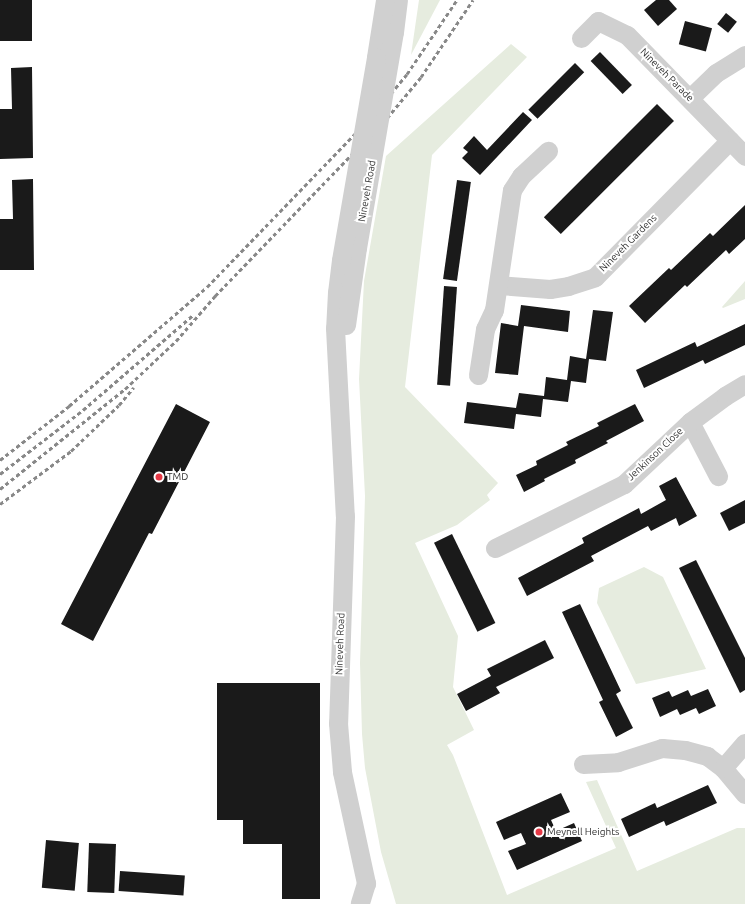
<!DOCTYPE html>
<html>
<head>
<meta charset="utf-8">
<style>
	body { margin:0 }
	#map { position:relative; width:745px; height:904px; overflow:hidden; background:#fff; font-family:Ubuntu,sans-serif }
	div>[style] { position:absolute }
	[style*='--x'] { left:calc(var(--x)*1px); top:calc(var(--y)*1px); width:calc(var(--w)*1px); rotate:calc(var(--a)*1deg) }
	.green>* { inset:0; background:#e6ecdf }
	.building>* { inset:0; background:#1a1a1a; transform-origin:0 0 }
	.minor>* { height:19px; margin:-9.5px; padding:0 9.5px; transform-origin:9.5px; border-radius:9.5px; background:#d0d0d0 }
	.rail>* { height:3px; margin-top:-1.5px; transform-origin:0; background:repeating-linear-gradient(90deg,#888 0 4px,transparent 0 7px) }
	.minor-bridge>* { height:19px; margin:-9.5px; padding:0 9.5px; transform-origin:9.5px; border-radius:9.5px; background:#d0d0d0 }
	.dots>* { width:11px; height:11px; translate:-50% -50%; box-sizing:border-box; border:2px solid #fff; border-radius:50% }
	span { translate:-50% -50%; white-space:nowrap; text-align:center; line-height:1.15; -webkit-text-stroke:4px #fff; paint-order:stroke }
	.street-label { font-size:10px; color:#333 }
	.poi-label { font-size:10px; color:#333 }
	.left { translate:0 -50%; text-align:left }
</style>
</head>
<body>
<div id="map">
	<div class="green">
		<i style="clip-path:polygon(419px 0,440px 0,411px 55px)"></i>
		<i style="clip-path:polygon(511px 44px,527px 57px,432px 155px,405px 387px,498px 483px,487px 495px,490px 500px,457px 525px,415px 543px,458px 636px,453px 687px,474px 730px,447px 745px,453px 755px,507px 895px,616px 848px,586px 782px,597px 780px,637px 871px,737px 828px,745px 828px,745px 904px,396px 904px,381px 852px,365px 768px,362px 734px,360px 663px,365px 496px,359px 379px,364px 281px,386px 156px)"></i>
		<i style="clip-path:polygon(745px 281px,745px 299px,723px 308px,722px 307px)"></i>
		<i style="clip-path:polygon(644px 567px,663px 577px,706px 669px,636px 684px,597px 603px,599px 588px)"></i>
	</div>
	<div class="building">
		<i style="left:0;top:0;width:32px;height:41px"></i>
		<i style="clip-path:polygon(656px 0,669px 0,677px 9px,658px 26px,644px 10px)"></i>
		<i style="left:726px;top:13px;width:14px;height:14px;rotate:39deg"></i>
		<i style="left:685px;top:21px;width:28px;height:24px;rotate:15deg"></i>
		<i style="left:600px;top:52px;width:46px;height:13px;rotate:46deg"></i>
		<i style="left:575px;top:63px;width:13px;height:66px;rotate:45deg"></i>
		<i style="clip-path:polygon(32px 67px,33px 158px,0 159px,0 109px,12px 109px,11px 68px)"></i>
		<i style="left:657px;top:104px;width:24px;height:160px;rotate:45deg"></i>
		<i style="clip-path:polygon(523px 112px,532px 120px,480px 175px,462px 158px,468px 152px,463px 148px,474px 136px,487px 150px)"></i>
		<i style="clip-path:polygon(33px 179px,34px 270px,0 270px,0 219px,13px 219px,12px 180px)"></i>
		<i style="left:457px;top:180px;width:14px;height:100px;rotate:8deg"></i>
		<i style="clip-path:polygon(745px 205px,745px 239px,729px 254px,726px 250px,687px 287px,685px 285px,645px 323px,629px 306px,669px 268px,671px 270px,710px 233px,713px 236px)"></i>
		<i style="left:444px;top:286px;width:13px;height:99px;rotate:4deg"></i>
		<i style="clip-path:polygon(521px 305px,570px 311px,568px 332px,524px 326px,518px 375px,495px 373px,501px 323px,518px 326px)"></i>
		<i style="clip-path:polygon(593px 310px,613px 312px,606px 361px,589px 359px,586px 383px,571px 381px,568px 402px,543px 399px,541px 417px,516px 414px,514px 429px,464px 423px,467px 402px,516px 408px,519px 393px,544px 396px,546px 377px,567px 380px,570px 356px,586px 359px)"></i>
		<i style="clip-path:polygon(745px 324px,745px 345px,705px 364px,703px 360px,644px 388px,636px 370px,695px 342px,697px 347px)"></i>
		<i style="clip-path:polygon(176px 404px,210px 422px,152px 534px,149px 533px,93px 641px,61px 624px)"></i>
		<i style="clip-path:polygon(635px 404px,644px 421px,606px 441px,608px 443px,575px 460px,576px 463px,544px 479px,545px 481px,524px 492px,516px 475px,537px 465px,536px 461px,568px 445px,566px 442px,599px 426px,597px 423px)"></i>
		<i style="clip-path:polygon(676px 477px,697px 516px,679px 526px,676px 518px,651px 531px,648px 526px,591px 556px,594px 561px,527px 596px,518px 578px,584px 543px,582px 538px,639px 508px,641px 514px,666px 500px,659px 486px)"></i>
		<i style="clip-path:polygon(745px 500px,745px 523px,729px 531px,720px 513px)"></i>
		<i style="left:452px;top:534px;width:99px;height:20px;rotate:64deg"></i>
		<i style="clip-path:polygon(696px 560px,745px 658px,745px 690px,740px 693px,679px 568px)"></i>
		<i style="clip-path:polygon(580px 604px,621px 691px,616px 694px,633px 728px,616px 737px,599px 702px,603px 700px,562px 612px)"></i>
		<i style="clip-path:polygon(545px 640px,554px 658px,496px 687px,500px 693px,466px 711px,457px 694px,491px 676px,487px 669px)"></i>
		<i style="clip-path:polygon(217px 683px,320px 683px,320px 899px,282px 899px,282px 844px,243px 844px,243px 820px,217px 820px)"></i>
		<i style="clip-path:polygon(708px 689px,716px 706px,699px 714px,696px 708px,680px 715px,677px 709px,660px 717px,652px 698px,669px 691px,672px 697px,688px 690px,691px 696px)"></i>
		<i style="clip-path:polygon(708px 785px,717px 803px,666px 826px,664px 821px,629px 837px,621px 819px,655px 803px,657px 808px)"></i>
		<i style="clip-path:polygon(561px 793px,570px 812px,551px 820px,556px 831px,574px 823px,582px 841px,517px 870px,508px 851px,526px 844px,521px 833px,504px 840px,496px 822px)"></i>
		<i style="left:46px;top:840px;width:33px;height:48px;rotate:5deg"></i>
		<i style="left:89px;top:843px;width:27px;height:49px;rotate:2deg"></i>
		<i style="left:120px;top:871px;width:65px;height:20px;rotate:4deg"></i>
	</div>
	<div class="minor">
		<i style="--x:394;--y:32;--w:32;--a:-83"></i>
		<i style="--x:581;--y:38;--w:24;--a:-45"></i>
		<i style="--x:598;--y:21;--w:32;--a:26"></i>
		<i style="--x:627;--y:35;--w:169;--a:45.7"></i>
		<i style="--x:376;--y:57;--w:58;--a:-81"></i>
		<i style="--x:690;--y:98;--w:36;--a:-44"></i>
		<i style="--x:716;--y:73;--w:34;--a:-32"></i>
		<i style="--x:341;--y:260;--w:32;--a:97"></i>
		<i style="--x:337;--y:292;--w:36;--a:93"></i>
		<i style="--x:335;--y:328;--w:188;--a:87"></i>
		<i style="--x:345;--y:516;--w:207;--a:91.9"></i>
		<i style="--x:338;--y:723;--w:49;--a:85.3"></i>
		<i style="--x:342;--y:772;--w:114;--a:77.8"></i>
		<i style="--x:366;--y:883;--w:21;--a:107"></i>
		<i style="--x:499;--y:285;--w:51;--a:4.5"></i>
		<i style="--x:550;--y:289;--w:18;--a:-9"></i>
		<i style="--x:568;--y:286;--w:28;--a:-18"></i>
		<i style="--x:595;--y:277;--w:192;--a:-45.4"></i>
		<i style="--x:346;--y:325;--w:78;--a:-81.9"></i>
		<i style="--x:478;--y:375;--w:47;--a:-81.3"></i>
		<i style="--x:485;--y:329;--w:21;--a:-65"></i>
		<i style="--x:494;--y:310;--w:121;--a:-81.5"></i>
		<i style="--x:512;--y:190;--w:17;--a:-57"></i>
		<i style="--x:521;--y:176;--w:37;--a:-43"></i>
		<i style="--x:690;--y:422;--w:61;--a:62.6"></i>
		<i style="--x:495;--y:548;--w:144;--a:-26.4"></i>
		<i style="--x:624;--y:484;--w:91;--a:-43.2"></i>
		<i style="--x:690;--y:422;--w:44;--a:-36.6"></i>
		<i style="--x:725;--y:396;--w:23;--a:-31"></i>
		<i style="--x:583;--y:764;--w:35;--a:-3"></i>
		<i style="--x:618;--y:762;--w:46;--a:-17.7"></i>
		<i style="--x:662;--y:748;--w:23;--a:5"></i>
		<i style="--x:685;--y:750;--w:23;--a:15"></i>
		<i style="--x:707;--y:756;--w:20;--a:37"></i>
		<i style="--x:723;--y:768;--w:34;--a:50"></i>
		<i style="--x:723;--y:768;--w:33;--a:-49"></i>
	</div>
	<div class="rail">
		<i style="--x:0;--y:460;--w:88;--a:-38"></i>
		<i style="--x:69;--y:406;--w:182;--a:-40.8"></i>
		<i style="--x:207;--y:287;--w:239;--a:-46"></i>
		<i style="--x:373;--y:115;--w:53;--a:-50.3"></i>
		<i style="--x:407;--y:74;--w:89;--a:-56"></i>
		<i style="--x:0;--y:474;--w:105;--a:-37.6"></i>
		<i style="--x:83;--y:410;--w:145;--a:-40.8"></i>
		<i style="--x:0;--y:489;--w:160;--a:-38.7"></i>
		<i style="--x:125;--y:389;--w:70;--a:-43.3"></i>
		<i style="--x:176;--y:341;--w:60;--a:-49.1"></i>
		<i style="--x:215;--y:296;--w:248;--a:-46"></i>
		<i style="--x:387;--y:118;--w:53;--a:-50.3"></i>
		<i style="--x:421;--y:77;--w:93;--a:-56"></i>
		<i style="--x:0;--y:504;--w:89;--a:-36.7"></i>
		<i style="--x:71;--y:451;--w:66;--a:-43.8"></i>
		<i style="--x:119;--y:405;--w:23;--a:-50"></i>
	</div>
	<div class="minor-bridge">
		<i style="--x:357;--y:248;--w:219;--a:-80.3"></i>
		<i style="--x:341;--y:260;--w:206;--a:-80.2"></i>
	</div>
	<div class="dots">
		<i style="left:159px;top:477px;background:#e63946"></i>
		<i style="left:539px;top:832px;background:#e63946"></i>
	</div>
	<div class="street-label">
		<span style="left:667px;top:75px;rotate:45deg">Nineveh Parade</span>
		<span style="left:367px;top:191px;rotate:-80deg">Nineveh Road</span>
		<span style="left:628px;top:243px;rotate:-45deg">Nineveh Gardens</span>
		<span style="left:655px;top:454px;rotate:-43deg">Jenkinson Close</span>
		<span style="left:340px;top:644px;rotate:-88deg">Nineveh Road</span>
	</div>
	<div class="poi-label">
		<span class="left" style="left:167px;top:477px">TMD</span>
		<span class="left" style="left:547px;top:832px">Meynell Heights</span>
	</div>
</div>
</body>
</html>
